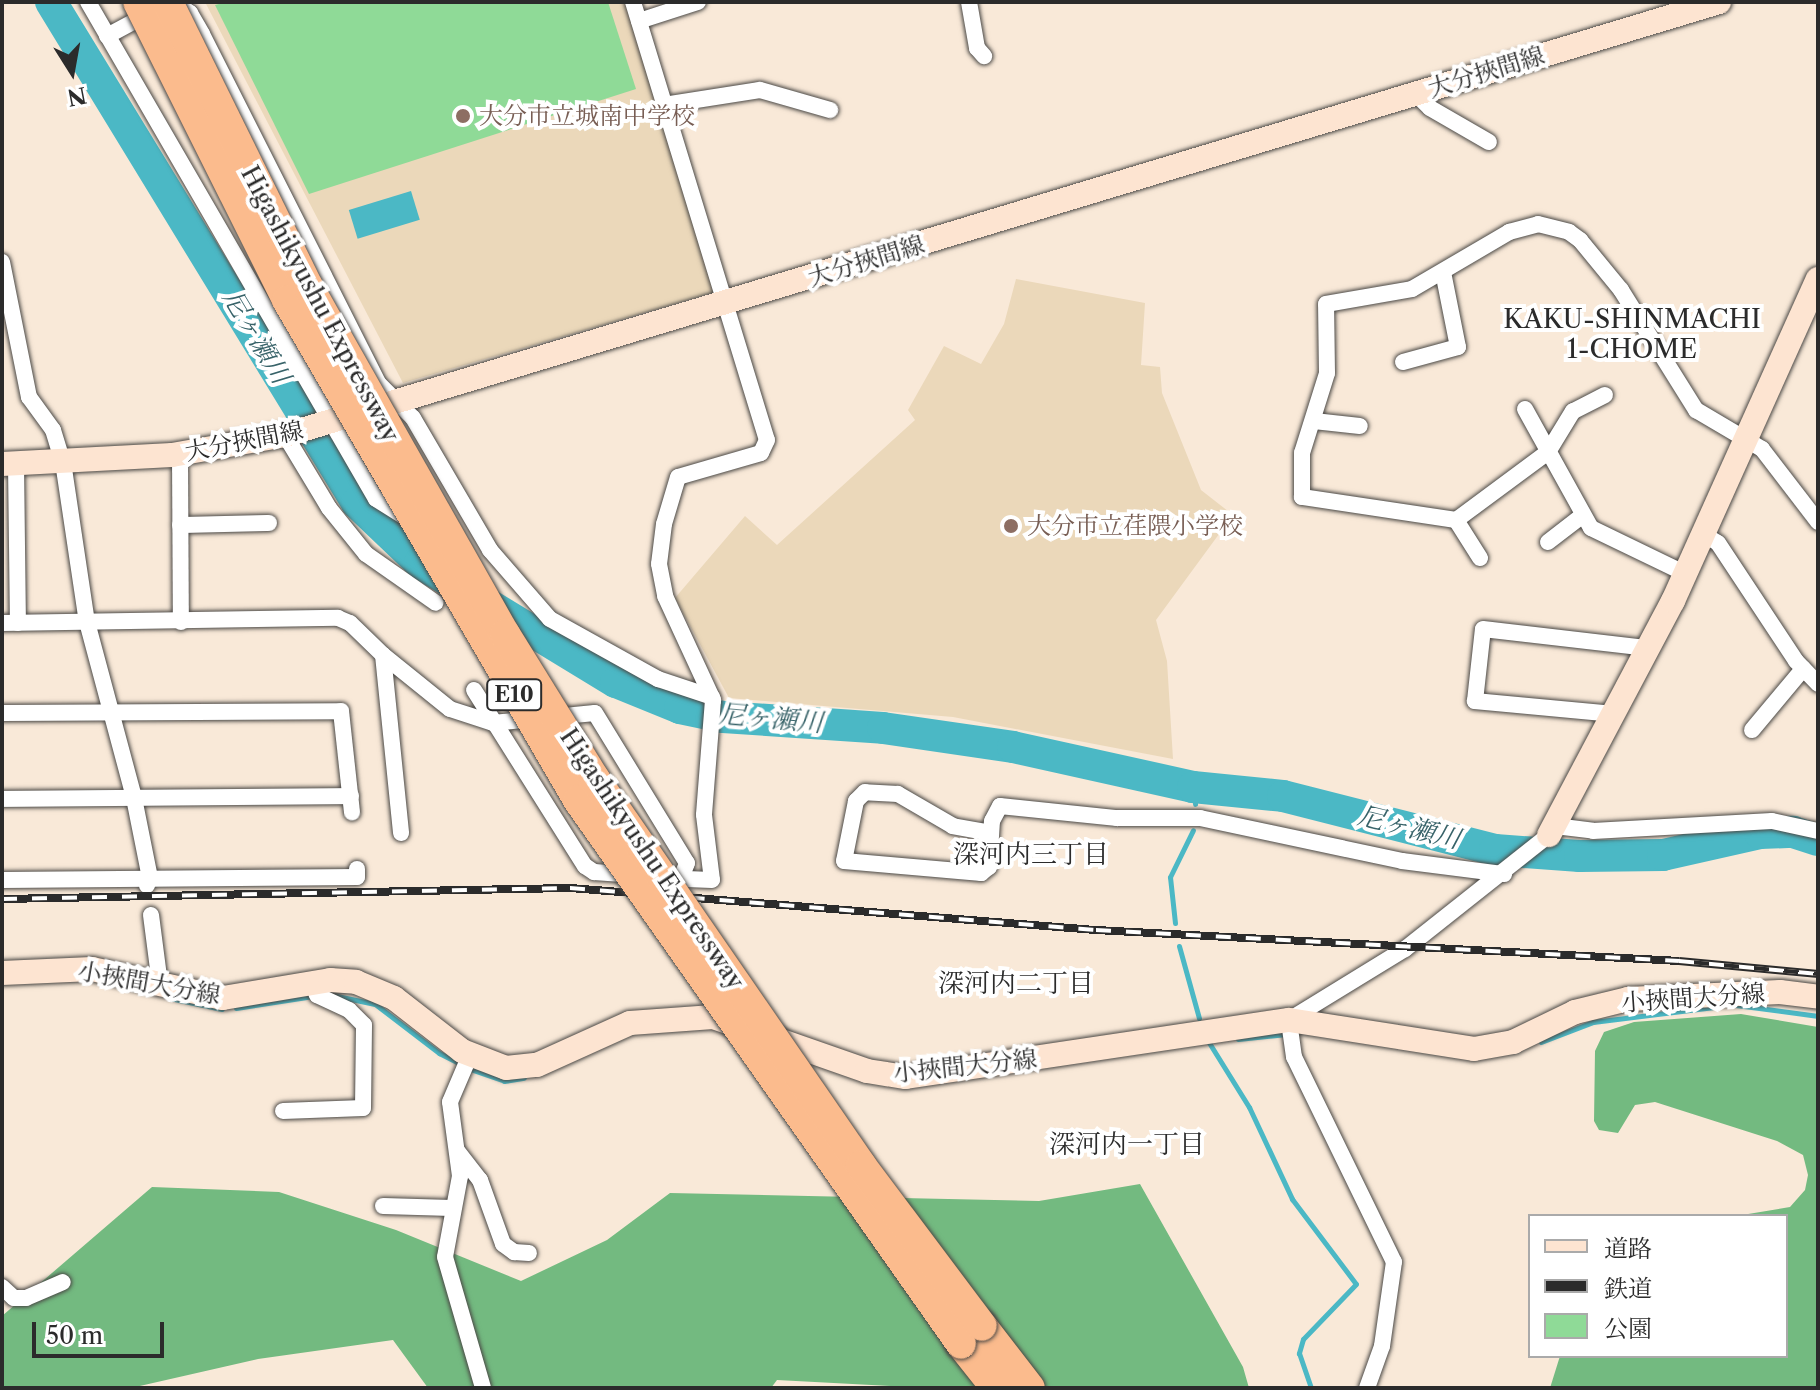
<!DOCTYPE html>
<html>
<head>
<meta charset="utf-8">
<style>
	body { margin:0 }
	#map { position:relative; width:1820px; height:1390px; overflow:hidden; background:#f9e9d8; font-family:"Libre Caslon Text","Noto Serif JP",serif }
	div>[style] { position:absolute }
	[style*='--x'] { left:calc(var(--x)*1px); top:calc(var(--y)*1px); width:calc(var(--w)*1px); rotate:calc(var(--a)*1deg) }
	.built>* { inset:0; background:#ebd8ba }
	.green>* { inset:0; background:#8fda97 }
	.forest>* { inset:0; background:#73ba80 }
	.water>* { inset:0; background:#4bb8c5; transform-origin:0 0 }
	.stream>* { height:5px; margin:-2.5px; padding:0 2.5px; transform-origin:2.5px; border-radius:2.5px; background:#4bb8c5 }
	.river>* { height:32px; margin:-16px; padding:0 16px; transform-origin:16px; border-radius:16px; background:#4bb8c5 }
	.roads { filter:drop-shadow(0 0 2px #4a4845) drop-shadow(0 0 2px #4a4845) }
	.street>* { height:16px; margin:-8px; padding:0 8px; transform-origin:8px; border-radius:8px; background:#fff }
	.secondary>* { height:24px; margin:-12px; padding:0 12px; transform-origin:12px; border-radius:12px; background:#fde4d1 }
	.highway>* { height:30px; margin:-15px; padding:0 15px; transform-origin:15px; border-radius:15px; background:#fbbb8d }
	.rail>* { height:8px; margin-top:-4px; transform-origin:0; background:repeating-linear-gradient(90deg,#fff 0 15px,#2b2b2b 0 30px); box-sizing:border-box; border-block:2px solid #2b2b2b }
	.bridges { filter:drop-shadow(0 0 2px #4a4845) drop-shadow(0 0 2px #4a4845) }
	.highway-bridge>* { height:30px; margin:-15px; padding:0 15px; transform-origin:15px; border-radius:15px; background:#fbbb8d }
	.dots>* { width:22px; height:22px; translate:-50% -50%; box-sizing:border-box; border:4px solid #fff; border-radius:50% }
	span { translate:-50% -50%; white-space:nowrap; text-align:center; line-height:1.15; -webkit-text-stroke:8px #fff; paint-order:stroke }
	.shield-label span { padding:2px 6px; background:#fff; border:2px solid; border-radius:6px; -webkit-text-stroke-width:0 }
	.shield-label { font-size:22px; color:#2b2b2b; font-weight:700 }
	.street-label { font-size:24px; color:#2b2b2b }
	.education-label { font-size:24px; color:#785e54 }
	.left { translate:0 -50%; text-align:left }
	.neighbourhood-label { font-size:26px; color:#2b2b2b }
	.water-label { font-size:26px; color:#386369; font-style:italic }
	.frame { position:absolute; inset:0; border:4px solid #2b2b2b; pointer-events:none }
	.legend { position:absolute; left:1528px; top:1214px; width:260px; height:144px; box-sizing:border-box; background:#fff; border:2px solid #aaa; margin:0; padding:10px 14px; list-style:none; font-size:24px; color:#2b2b2b }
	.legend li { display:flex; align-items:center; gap:16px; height:40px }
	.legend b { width:40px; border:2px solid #aaa }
	.north { position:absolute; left:32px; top:32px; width:80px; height:80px; -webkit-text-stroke:6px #fff; paint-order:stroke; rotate:169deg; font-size:22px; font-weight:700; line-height:32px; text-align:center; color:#2b2b2b }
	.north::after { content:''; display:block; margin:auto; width:28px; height:36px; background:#2b2b2b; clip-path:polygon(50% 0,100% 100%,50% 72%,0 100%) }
	.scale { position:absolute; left:32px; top:1322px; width:132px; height:36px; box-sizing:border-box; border:4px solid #2b2b2b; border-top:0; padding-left:10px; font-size:24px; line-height:28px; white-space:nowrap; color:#2b2b2b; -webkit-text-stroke:6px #fff; paint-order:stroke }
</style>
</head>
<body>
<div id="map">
	<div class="built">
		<i style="clip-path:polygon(205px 2px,628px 2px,715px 292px,403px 383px)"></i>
		<i style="clip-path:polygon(1016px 279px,1145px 303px,1141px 365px,1160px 367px,1162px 393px,1201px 490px,1233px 515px,1156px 620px,1167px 661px,1173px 759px,953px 717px,729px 698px,675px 598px,745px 516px,777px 545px,915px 420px,908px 410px,944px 346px,981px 364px,1004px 324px)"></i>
	</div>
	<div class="green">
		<i style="clip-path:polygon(227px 2px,608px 2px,636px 89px,309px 194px,215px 5px)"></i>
	</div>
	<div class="forest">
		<i style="clip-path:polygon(1741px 1014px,1818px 1027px,1818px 1388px,1550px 1388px,1560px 1356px,1786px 1356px,1786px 1216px,1736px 1216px,1790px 1207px,1805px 1190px,1808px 1175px,1803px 1155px,1777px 1141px,1655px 1102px,1635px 1105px,1618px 1133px,1599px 1130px,1594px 1121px,1595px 1051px,1604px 1032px,1634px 1022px)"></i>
		<i style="clip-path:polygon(1140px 1184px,1243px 1367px,1249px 1388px,928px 1388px,777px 1380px,771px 1388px,428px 1388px,393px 1340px,258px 1359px,131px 1388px,2px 1388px,2px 1316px,152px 1187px,279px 1192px,396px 1230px,521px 1281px,607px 1240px,670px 1193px,1039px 1201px)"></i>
	</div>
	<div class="water">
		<i style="left:411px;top:191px;width:30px;height:65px;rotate:73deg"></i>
	</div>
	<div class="stream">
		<i style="--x:1193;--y:787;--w:17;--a:83"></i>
		<i style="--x:1175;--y:923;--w:46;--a:-96.2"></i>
		<i style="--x:1170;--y:877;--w:52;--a:-63.9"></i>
		<i style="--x:1179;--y:946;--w:75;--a:74.5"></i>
		<i style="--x:327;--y:994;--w:49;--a:11.8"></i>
		<i style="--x:375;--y:1004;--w:81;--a:37.4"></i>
		<i style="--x:439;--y:1053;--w:35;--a:27"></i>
		<i style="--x:470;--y:1069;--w:36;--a:19"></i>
		<i style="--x:504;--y:1081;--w:20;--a:-9"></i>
		<i style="--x:170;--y:998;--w:53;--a:11.9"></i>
		<i style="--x:1736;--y:1005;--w:83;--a:7.6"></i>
		<i style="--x:236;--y:1008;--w:78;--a:-8.9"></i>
		<i style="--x:1238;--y:1039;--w:49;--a:-5.8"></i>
		<i style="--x:1208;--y:1041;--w:78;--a:58.2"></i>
		<i style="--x:1249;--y:1107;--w:102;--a:64.9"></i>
		<i style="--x:1292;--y:1199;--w:106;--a:53"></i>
		<i style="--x:1356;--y:1284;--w:76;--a:133.9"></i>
		<i style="--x:1303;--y:1339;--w:15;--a:106"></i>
		<i style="--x:1299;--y:1353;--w:37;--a:71"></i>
		<i style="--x:1541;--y:1042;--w:56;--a:-21"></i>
		<i style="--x:1593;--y:1022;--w:122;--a:-7.1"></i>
	</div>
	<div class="river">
		<i style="--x:51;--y:2;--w:587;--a:58.58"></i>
		<i style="--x:357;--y:503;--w:87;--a:43.6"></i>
		<i style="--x:420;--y:563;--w:229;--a:31.3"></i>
		<i style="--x:616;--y:682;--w:69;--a:22.1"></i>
		<i style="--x:680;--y:708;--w:44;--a:11.8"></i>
		<i style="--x:723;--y:717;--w:160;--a:3.9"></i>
		<i style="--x:883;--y:728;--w:131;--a:8.3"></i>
		<i style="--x:1013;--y:747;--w:184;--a:12.5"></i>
		<i style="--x:1193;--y:787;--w:90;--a:5.7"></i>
		<i style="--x:1283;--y:796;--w:219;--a:14.3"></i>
		<i style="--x:1495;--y:850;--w:85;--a:4"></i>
		<i style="--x:1580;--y:856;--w:83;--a:-0.7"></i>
		<i style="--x:1663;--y:855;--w:99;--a:-12.8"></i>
		<i style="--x:1760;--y:833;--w:33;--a:-2"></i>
		<i style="--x:1793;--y:832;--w:26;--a:18"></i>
	</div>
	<div class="roads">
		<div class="street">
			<i style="--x:88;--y:2;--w:574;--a:59.91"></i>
			<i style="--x:376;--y:499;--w:40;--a:32"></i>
			<i style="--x:633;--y:2;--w:458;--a:73"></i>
			<i style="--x:767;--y:440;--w:14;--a:115"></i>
			<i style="--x:761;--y:453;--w:86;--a:163.9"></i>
			<i style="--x:678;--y:477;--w:49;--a:106.6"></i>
			<i style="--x:664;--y:524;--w:40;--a:97.1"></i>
			<i style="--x:659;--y:564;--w:33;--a:79"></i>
			<i style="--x:665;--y:596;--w:115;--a:65.2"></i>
			<i style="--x:713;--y:700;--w:115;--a:94.5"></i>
			<i style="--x:704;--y:815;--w:65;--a:83"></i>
			<i style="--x:712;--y:880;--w:52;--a:-177.8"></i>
			<i style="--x:969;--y:2;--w:47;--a:80.1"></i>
			<i style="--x:977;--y:48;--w:11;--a:49"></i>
			<i style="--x:177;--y:4;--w:16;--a:35"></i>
			<i style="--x:190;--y:13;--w:24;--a:60"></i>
			<i style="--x:202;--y:34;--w:391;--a:63.2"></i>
			<i style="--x:378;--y:383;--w:49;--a:45"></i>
			<i style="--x:413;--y:418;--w:153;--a:59.7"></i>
			<i style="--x:490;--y:550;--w:91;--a:49"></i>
			<i style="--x:550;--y:619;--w:124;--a:29.1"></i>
			<i style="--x:658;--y:679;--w:57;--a:18.4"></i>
			<i style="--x:639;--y:21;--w:62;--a:-17.9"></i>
			<i style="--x:107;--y:36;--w:47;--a:-28.2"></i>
			<i style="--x:1415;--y:93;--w:21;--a:45"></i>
			<i style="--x:1430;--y:108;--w:68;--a:30"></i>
			<i style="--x:664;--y:105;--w:97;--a:-8.9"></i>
			<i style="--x:760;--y:90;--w:73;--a:15.9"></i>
			<i style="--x:2;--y:262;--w:138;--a:78.7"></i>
			<i style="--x:29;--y:397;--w:41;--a:54"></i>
			<i style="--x:53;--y:430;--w:34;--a:73"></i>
			<i style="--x:63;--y:462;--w:162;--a:81.5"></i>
			<i style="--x:87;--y:622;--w:182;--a:75"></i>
			<i style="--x:134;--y:798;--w:82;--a:78.7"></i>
			<i style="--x:150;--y:878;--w:8;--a:113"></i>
			<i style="--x:1403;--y:362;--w:57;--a:-15.3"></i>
			<i style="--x:1458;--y:347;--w:76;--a:-101.3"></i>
			<i style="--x:1605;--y:395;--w:36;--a:153"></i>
			<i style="--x:1573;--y:411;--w:48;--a:121.4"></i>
			<i style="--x:1548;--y:452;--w:114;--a:143.5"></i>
			<i style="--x:1456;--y:520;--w:156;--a:-171.5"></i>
			<i style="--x:1302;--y:497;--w:44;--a:-90"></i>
			<i style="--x:1302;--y:453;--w:84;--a:-72.6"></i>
			<i style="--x:1327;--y:373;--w:69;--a:-90.8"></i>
			<i style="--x:1326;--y:304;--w:87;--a:-9.9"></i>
			<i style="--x:1412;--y:289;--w:113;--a:-30.4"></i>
			<i style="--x:1509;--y:232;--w:30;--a:-15"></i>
			<i style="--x:1538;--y:224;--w:32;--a:14"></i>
			<i style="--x:1569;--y:232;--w:14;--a:36"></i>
			<i style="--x:1580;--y:240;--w:65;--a:50.6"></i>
			<i style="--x:1621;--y:290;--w:142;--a:58"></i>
			<i style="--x:1696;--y:410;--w:77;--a:30.6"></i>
			<i style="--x:1762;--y:449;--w:92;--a:52.5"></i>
			<i style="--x:1525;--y:409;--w:136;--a:61"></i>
			<i style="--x:1591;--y:528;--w:106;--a:25.8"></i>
			<i style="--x:1314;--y:421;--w:46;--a:6.2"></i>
			<i style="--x:285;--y:435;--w:85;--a:58.9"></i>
			<i style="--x:329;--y:508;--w:59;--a:51.2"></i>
			<i style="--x:366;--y:554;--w:85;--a:35"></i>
			<i style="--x:180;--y:454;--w:168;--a:89.7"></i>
			<i style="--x:16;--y:464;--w:159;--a:89.3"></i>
			<i style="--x:1456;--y:520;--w:45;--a:57.7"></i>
			<i style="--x:180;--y:525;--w:89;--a:-1.3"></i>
			<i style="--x:1703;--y:534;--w:17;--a:31"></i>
			<i style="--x:1718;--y:543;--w:141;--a:56.5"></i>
			<i style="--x:1796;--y:661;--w:32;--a:46"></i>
			<i style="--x:1548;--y:542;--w:44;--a:-37.6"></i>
			<i style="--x:2;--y:623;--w:336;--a:-0.9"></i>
			<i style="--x:338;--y:618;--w:13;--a:23"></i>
			<i style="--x:350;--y:623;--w:46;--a:44.1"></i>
			<i style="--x:383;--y:655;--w:179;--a:84.2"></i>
			<i style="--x:383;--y:655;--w:86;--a:38.9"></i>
			<i style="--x:450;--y:709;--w:45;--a:18"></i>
			<i style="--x:493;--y:723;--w:102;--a:-5.6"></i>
			<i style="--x:595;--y:713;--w:176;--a:58.5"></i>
			<i style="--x:687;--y:863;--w:17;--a:111"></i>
			<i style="--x:474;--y:690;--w:208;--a:57.8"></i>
			<i style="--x:585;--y:866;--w:11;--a:34"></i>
			<i style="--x:594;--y:872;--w:39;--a:4"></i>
			<i style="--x:2;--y:713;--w:339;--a:-0.3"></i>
			<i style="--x:341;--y:711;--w:102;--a:83.8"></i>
			<i style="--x:1614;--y:714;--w:140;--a:-174.7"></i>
			<i style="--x:1475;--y:701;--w:72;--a:-83.7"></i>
			<i style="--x:1483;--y:629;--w:166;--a:6.6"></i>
			<i style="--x:1752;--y:730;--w:80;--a:-50.1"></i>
			<i style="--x:2;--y:799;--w:349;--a:-0.5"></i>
			<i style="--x:1555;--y:826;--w:38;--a:7"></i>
			<i style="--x:1593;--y:831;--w:179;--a:-3.2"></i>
			<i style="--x:1772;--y:821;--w:47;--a:12.3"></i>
			<i style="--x:991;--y:833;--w:39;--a:-170"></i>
			<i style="--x:953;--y:826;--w:64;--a:-149.8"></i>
			<i style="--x:898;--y:794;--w:33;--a:-177"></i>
			<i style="--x:865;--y:792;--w:13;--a:135"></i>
			<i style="--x:856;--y:801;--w:61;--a:101.3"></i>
			<i style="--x:844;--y:861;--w:138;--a:5"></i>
			<i style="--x:981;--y:873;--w:10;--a:-37"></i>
			<i style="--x:989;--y:867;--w:46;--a:-86.3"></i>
			<i style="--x:992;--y:821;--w:17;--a:-62"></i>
			<i style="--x:1000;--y:806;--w:118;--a:5.9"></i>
			<i style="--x:1117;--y:818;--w:83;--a:0"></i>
			<i style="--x:1200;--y:818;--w:207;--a:12"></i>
			<i style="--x:1402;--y:861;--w:103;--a:7.3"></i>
			<i style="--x:2;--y:880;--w:355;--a:-0.5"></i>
			<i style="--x:357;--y:877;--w:8;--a:-90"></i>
			<i style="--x:151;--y:915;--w:70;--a:82.6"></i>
			<i style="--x:470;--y:1055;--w:51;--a:113.1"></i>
			<i style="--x:450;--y:1102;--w:75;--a:82.3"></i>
			<i style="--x:460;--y:1176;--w:82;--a:100.5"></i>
			<i style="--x:445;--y:1257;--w:136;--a:73.8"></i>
			<i style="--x:283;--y:1111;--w:80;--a:-2.1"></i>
			<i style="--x:363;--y:1108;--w:83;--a:-89.3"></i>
			<i style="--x:364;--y:1025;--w:21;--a:-135"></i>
			<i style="--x:349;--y:1010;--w:35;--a:-155"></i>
			<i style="--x:317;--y:995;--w:13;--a:-113"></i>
			<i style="--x:458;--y:1152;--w:36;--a:52"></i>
			<i style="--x:480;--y:1180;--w:68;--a:70.2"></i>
			<i style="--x:503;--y:1244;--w:14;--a:36"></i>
			<i style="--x:514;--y:1252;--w:15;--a:4"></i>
			<i style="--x:383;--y:1206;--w:69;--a:1.7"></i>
			<i style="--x:2;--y:1287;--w:16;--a:43"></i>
			<i style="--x:14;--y:1298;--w:12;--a:0"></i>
			<i style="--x:26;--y:1298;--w:40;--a:-23.4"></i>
			<i style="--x:1367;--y:1388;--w:45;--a:-70.3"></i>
			<i style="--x:1382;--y:1346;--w:85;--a:-81.9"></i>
			<i style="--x:1394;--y:1262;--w:228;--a:-116"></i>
			<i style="--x:1294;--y:1057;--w:37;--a:-98"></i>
			<i style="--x:1289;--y:1020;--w:136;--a:-31.5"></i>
			<i style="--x:1405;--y:949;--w:184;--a:-38.4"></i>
		</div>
		<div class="secondary">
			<i style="--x:2;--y:464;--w:170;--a:-3"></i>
			<i style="--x:172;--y:455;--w:115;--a:-10"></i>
			<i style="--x:285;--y:435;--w:1498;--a:-16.8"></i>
			<i style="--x:1549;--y:835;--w:265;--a:-62.1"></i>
			<i style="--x:1673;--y:601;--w:353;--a:-65.8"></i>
			<i style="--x:2;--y:973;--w:90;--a:-2.5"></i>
			<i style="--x:92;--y:969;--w:134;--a:12.5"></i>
			<i style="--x:223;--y:998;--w:109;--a:-9.5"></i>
			<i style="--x:330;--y:980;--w:26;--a:4"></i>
			<i style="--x:356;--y:982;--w:41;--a:22.8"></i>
			<i style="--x:394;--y:998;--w:86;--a:37.9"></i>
			<i style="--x:462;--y:1051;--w:47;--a:21.1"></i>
			<i style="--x:506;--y:1068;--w:31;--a:-6"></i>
			<i style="--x:537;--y:1065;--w:102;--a:-24.3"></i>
			<i style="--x:630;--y:1023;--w:83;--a:-4.1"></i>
			<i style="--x:713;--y:1017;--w:163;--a:19.3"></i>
			<i style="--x:867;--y:1071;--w:39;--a:9"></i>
			<i style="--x:906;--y:1077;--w:387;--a:-8.5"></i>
			<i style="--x:1289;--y:1020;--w:187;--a:8.9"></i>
			<i style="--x:1474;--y:1049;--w:40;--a:-10"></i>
			<i style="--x:1513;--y:1042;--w:69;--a:-25.8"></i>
			<i style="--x:1575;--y:1012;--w:55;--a:-13.8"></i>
			<i style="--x:1628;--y:999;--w:152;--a:-2.6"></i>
			<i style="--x:1780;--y:992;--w:38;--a:7"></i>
		</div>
		<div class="highway">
			<i style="--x:982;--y:1326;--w:78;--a:52.3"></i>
			<i style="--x:961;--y:1344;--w:56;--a:51.5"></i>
		</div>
	</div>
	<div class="rail">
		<i style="--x:2;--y:899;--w:568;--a:-1.11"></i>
		<i style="--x:570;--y:888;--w:528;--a:4.57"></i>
		<i style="--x:1096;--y:930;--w:584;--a:3.04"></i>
		<i style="--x:1679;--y:961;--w:140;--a:5.3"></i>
	</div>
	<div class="bridges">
		<div class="highway-bridge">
			<i style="--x:138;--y:2;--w:333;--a:63.4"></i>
			<i style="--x:287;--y:300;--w:579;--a:59.8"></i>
			<i style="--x:578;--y:800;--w:665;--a:54.85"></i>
			<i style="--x:168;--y:2;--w:319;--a:63.8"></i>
			<i style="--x:309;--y:288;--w:398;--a:60.5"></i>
			<i style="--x:505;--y:634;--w:171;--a:58.2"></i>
			<i style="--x:595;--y:779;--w:469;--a:55.4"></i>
			<i style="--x:861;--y:1165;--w:201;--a:53.1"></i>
		</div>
	</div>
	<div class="dots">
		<i style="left:463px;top:116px;background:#8d6e63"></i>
		<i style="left:1011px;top:526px;background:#8d6e63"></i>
	</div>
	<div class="shield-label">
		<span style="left:514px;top:695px">E10</span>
	</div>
	<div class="street-label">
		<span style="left:1486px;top:72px;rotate:-17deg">大分挾間線</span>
		<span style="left:866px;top:261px;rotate:-17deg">大分挾間線</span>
		<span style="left:320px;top:304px;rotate:62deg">Higashikyushu Expressway</span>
		<span style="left:244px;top:441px;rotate:-11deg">大分挾間線</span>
		<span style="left:652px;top:859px;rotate:56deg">Higashikyushu Expressway</span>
		<span style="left:149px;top:983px;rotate:10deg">小挾間大分線</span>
		<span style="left:1693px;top:998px;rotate:-4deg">小挾間大分線</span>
		<span style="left:965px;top:1066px;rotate:-6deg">小挾間大分線</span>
	</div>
	<div class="education-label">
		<span class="left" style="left:479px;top:116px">大分市立城南中学校</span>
		<span class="left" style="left:1027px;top:526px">大分市立荏隈小学校</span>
	</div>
	<div class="neighbourhood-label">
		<span style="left:1632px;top:335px">KAKU-SHINMACHI<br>1-CHOME</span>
		<span style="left:1031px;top:855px">深河内三丁目</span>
		<span style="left:1016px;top:984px">深河内二丁目</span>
		<span style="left:1127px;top:1145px">深河内一丁目</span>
	</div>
	<div class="water-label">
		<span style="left:256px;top:337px;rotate:59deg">尼ヶ瀬川</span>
		<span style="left:771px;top:719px;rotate:5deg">尼ヶ瀬川</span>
		<span style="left:1409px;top:828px;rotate:14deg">尼ヶ瀬川</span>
	</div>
	<div class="frame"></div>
	<ul class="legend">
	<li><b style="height:10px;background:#fde4d1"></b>道路</li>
	<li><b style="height:10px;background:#2b2b2b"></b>鉄道</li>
	<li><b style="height:22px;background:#8fda97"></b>公園</li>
	</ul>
	<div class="north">N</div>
	<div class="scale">50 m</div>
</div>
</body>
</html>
